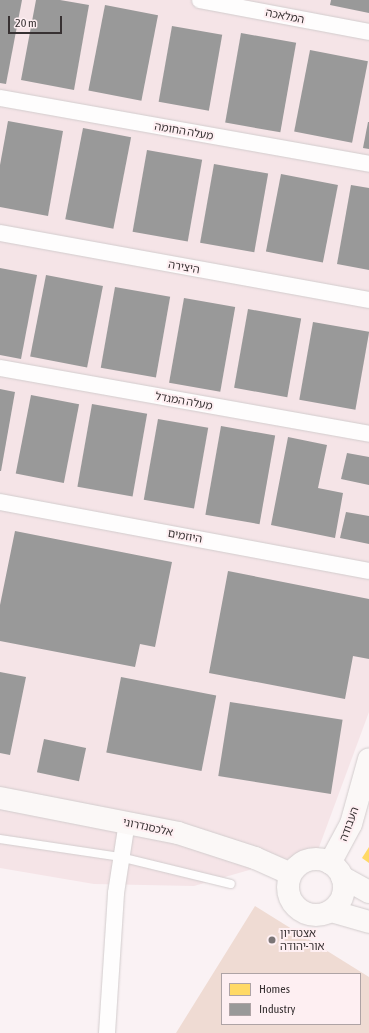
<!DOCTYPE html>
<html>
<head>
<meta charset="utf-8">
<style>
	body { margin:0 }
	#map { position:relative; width:369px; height:1033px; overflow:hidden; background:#faf2f4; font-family:"Asap Condensed","Noto Sans Hebrew",sans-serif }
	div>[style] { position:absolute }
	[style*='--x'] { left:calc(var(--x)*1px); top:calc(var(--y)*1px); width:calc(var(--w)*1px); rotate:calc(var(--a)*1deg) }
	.built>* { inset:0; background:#f5e4e7 }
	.green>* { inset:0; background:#efdbd3 }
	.homes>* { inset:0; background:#ffd966 }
	.industry>* { inset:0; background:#999; transform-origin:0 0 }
	.roads { filter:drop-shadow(0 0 1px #d2cccd) drop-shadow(0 0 1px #d2cccd) }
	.lane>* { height:8px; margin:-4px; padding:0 4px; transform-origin:4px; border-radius:4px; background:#fefdfd }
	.street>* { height:16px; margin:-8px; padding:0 8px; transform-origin:8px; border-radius:8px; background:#fefdfd }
	.secondary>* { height:22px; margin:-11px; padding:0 11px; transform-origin:11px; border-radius:11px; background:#fbf8f7 }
	.secondary>.ring { margin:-11px; padding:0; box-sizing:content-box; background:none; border:22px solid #fbf8f7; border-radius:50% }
	.dots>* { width:11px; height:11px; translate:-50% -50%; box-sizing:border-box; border:2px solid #feeff2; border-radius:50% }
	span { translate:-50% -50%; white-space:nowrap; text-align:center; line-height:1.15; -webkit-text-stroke:4px #feeff2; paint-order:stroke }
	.street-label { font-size:11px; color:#373132 }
	.poi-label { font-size:11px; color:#373132 }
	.left { translate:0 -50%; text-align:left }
	.legend { position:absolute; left:221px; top:973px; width:140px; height:52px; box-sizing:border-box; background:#feeff2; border:1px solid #aea3a5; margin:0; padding:5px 7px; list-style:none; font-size:12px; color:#373132 }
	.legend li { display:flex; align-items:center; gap:8px; height:20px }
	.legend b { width:20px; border:1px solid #aea3a5 }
	.scale { position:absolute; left:8px; top:16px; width:54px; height:18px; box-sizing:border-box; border:2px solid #373132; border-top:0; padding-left:5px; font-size:12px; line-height:14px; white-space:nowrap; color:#373132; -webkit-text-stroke:3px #feeff2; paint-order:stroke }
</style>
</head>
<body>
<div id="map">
	<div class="built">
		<i style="clip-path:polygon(0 0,369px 0,369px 712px,318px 850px,194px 886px,94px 884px,0 868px)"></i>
	</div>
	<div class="green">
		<i style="clip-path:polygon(evenodd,255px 906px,369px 977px,369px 1033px,176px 1033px,255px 906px,222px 974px,360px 974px,360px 1024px,222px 1024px,222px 974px)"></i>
	</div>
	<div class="homes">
		<i style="clip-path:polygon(369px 847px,369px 863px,362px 858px)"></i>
	</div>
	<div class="industry">
		<i style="clip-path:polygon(0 0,22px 0,6px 84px,0 83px)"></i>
		<i style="clip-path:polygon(36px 0,60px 0,89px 5px,74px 90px,21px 80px)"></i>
		<i style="clip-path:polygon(331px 0,369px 0,369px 13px,330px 5px)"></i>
		<i style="left:105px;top:5px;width:54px;height:87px;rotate:11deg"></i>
		<i style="left:172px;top:26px;width:51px;height:77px;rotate:10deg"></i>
		<i style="left:241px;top:33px;width:56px;height:91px;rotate:10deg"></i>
		<i style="left:310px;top:50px;width:59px;height:83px;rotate:11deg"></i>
		<i style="clip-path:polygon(8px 121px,63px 131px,48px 216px,0 207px,0 165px)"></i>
		<i style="clip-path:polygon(368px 122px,369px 122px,369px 149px,363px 148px)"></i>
		<i style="left:83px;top:128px;width:49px;height:93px;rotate:11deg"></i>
		<i style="left:147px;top:150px;width:56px;height:83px;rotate:10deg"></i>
		<i style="left:214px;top:164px;width:55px;height:80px;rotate:10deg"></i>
		<i style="left:281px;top:174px;width:58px;height:79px;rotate:11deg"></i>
		<i style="clip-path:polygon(351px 185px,369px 188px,369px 270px,337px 264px)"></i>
		<i style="clip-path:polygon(0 268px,37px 275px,21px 359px,0 355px)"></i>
		<i style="left:46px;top:275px;width:58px;height:83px;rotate:11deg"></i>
		<i style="left:115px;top:287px;width:56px;height:82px;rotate:10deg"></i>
		<i style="left:184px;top:298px;width:52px;height:86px;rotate:10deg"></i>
		<i style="left:248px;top:309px;width:54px;height:80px;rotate:10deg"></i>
		<i style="left:313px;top:322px;width:57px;height:79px;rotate:10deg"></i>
		<i style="clip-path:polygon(0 389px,15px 392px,1px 471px,0 471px)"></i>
		<i style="left:31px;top:395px;width:49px;height:80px;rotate:11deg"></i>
		<i style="left:92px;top:404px;width:56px;height:84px;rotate:10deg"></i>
		<i style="left:158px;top:419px;width:51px;height:82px;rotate:10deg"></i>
		<i style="left:221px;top:426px;width:55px;height:90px;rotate:10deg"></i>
		<i style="clip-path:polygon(288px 437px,327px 445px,318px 488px,343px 493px,335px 538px,271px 525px)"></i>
		<i style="clip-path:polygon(347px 453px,369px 457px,369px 485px,341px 479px)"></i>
		<i style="clip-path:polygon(346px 512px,369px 516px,369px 544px,340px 538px)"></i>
		<i style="clip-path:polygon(15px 531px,172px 562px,155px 647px,140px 644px,135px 667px,0 641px,0 605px)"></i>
		<i style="clip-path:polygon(228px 571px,369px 599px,369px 659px,353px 656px,345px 699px,209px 673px)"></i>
		<i style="clip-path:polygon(0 672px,26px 677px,10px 755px,0 753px)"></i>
		<i style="left:121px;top:677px;width:97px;height:77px;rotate:11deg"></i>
		<i style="left:230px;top:702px;width:114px;height:75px;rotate:9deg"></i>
		<i style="left:44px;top:739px;width:43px;height:34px;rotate:12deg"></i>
	</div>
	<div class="roads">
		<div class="lane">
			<i style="--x:0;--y:839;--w:121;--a:8.5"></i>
			<i style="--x:120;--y:857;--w:114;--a:13.7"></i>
		</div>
		<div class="street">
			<i style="--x:200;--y:0;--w:172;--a:10.7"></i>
			<i style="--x:0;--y:98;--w:375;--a:10.1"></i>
			<i style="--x:0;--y:233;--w:375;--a:10.3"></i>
			<i style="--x:0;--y:368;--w:375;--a:10.1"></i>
			<i style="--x:0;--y:502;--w:375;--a:10.6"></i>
			<i style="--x:107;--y:1033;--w:140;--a:-86.3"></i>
			<i style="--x:116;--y:893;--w:72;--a:-81.2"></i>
		</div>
		<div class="secondary">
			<i style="--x:0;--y:798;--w:181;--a:11.1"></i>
			<i style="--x:178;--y:833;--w:81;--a:18"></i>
			<i style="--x:255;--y:858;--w:39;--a:24"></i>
			<i class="ring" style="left:288px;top:859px;width:34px;height:34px"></i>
			<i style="--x:330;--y:863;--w:44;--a:-61.7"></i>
			<i style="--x:351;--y:824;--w:67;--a:-74.5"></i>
			<i style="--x:342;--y:877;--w:31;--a:29"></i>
			<i style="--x:331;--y:911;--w:40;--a:16"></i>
		</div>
	</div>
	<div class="dots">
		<i style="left:272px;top:940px;background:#7b7576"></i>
	</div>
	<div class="street-label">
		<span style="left:285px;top:16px;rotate:11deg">המלאכה</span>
		<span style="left:184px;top:131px;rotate:10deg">מעלה החומה</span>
		<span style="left:184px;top:267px;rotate:10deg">היצירה</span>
		<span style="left:184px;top:401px;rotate:10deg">מעלה המגדל</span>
		<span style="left:185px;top:536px;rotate:10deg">היוזמים</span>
		<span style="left:349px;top:824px;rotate:-70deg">העבודה</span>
		<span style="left:148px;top:827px;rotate:12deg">אלכסנדרוני</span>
	</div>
	<div class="poi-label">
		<span class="left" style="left:280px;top:940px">אצטדיון<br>אור-יהודה</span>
	</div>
	<ul class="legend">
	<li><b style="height:11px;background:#ffd966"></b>Homes</li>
	<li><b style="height:11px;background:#999"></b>Industry</li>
	</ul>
	<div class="scale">20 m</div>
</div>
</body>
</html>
